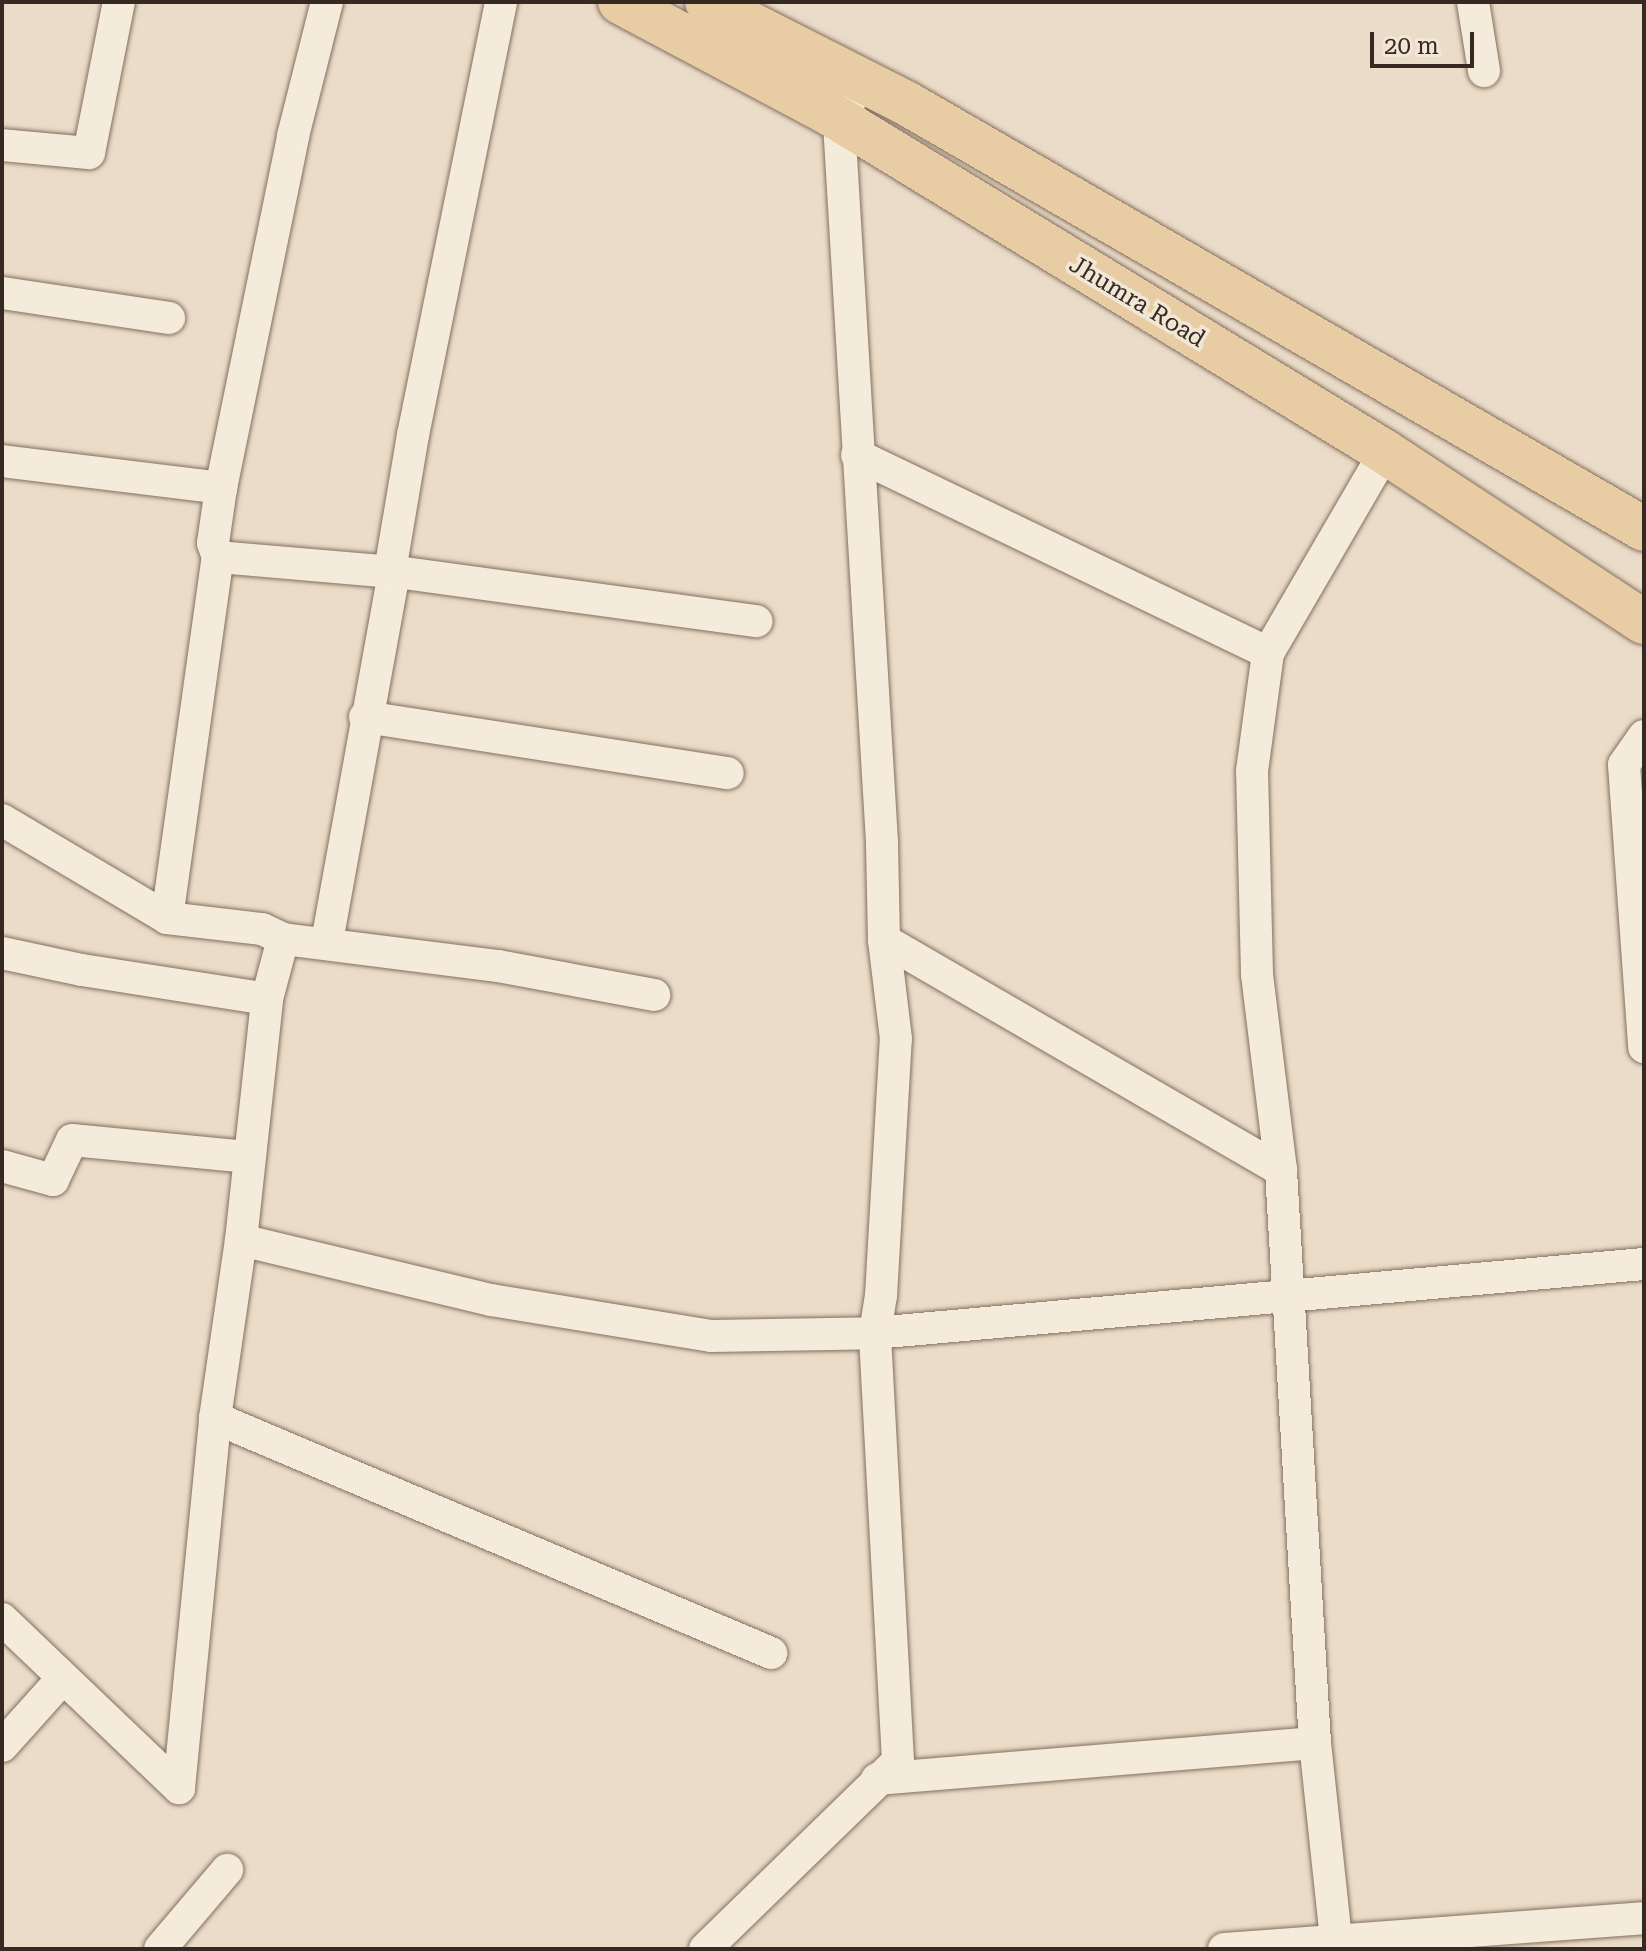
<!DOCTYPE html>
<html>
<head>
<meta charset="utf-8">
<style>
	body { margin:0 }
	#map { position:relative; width:1646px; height:1951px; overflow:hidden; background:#eadcc8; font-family:"Roboto Serif",serif }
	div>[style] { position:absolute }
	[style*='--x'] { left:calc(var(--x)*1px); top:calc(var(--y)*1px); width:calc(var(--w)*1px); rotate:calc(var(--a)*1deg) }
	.roads { filter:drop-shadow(0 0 2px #846f5f) drop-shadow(0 0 2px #846f5f) }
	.street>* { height:32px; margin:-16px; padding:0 16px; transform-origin:16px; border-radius:16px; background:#f5ebda }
	.primary>* { height:44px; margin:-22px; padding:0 22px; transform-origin:22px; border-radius:22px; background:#e8cca4 }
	span { translate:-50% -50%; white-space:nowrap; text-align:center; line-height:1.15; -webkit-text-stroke:7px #f2e7d7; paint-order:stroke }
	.street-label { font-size:24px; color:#362921 }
	.frame { position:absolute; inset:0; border:4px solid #362921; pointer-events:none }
	.scale { position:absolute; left:1370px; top:32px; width:104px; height:36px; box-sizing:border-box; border:4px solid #362921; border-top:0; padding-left:10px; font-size:24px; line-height:28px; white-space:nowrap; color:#362921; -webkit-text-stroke:6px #f2e7d7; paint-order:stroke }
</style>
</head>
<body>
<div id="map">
	<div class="roads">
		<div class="street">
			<i style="--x:1473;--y:2;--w:70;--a:80.9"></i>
			<i style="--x:2;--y:145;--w:87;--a:5.3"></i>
			<i style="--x:89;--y:153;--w:154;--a:-78.8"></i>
			<i style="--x:2;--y:293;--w:169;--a:8.5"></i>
			<i style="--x:857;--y:455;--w:456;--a:25.7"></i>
			<i style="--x:2;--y:461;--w:221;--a:7"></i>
			<i style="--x:218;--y:557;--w:177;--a:4.9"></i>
			<i style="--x:390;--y:571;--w:370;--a:7.8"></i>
			<i style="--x:365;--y:717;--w:367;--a:8.8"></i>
			<i style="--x:1644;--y:736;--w:35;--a:125"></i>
			<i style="--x:1624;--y:765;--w:283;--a:85.9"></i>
			<i style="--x:2;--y:820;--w:192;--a:30.7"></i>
			<i style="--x:167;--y:918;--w:96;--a:6.6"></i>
			<i style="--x:262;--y:929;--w:23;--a:25"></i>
			<i style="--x:283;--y:939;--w:217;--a:7.2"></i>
			<i style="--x:498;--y:966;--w:159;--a:10.5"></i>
			<i style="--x:167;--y:918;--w:365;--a:-82"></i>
			<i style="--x:218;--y:557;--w:15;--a:-110"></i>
			<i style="--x:213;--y:543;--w:56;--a:-81.7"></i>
			<i style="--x:221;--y:488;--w:359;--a:-78.4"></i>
			<i style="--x:293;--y:136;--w:138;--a:-75.8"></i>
			<i style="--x:884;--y:940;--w:459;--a:30.1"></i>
			<i style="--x:336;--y:945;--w:12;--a:-132"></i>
			<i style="--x:328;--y:936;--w:370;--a:-79.7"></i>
			<i style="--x:394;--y:572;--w:4;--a:-166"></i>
			<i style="--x:390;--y:571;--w:138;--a:-80.4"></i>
			<i style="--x:413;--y:435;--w:442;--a:-78.5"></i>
			<i style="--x:2;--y:953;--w:82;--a:12"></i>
			<i style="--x:82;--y:970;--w:187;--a:8.9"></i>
			<i style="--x:2;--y:1166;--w:53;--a:15.4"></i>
			<i style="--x:53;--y:1180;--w:44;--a:-64.6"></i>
			<i style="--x:72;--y:1140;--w:178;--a:5.5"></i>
			<i style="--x:241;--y:1240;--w:257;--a:13.5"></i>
			<i style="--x:491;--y:1300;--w:223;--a:9.3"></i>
			<i style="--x:711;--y:1336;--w:164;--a:-1"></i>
			<i style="--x:875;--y:1333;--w:772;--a:-5.13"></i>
			<i style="--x:215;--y:1418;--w:604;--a:22.91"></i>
			<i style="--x:2;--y:1619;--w:245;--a:43.7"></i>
			<i style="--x:179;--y:1788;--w:372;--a:-84.4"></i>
			<i style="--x:215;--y:1418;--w:180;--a:-81.7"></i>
			<i style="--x:241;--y:1240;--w:242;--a:-83.8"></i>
			<i style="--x:267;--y:999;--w:62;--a:-75.1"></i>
			<i style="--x:2;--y:1746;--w:91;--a:-48.1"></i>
			<i style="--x:877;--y:1779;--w:439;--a:-4.7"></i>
			<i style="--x:1336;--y:1939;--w:197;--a:-96.1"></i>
			<i style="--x:1315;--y:1743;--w:574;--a:-93.4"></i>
			<i style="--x:1281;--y:1170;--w:197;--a:-97"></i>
			<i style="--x:1257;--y:974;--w:203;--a:-91.4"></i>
			<i style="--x:1252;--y:771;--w:119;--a:-82.3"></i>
			<i style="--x:1268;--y:653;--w:233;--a:-59.8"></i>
			<i style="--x:160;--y:1949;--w:104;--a:-49.7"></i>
			<i style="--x:705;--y:1949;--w:269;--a:-44.2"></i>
			<i style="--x:898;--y:1761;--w:429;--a:-93.1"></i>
			<i style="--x:875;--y:1333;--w:37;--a:-81"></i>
			<i style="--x:881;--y:1296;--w:257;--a:-86.7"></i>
			<i style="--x:896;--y:1039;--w:100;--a:-96.9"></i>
			<i style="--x:884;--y:940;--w:98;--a:-91.2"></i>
			<i style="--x:882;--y:842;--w:721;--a:-93.42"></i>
			<i style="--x:839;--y:122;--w:21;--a:-61"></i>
			<i style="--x:1224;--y:1949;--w:421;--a:-4.2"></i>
		</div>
		<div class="primary">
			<i style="--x:620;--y:2;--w:237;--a:28"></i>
			<i style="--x:829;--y:113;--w:651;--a:31.37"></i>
			<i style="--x:1385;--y:452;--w:310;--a:33.3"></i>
			<i style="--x:707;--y:2;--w:223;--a:26.9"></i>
			<i style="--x:906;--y:103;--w:852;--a:30"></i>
		</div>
	</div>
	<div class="street-label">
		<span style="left:1137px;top:302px;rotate:31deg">Jhumra Road</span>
	</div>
	<div class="frame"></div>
	<div class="scale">20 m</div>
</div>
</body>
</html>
